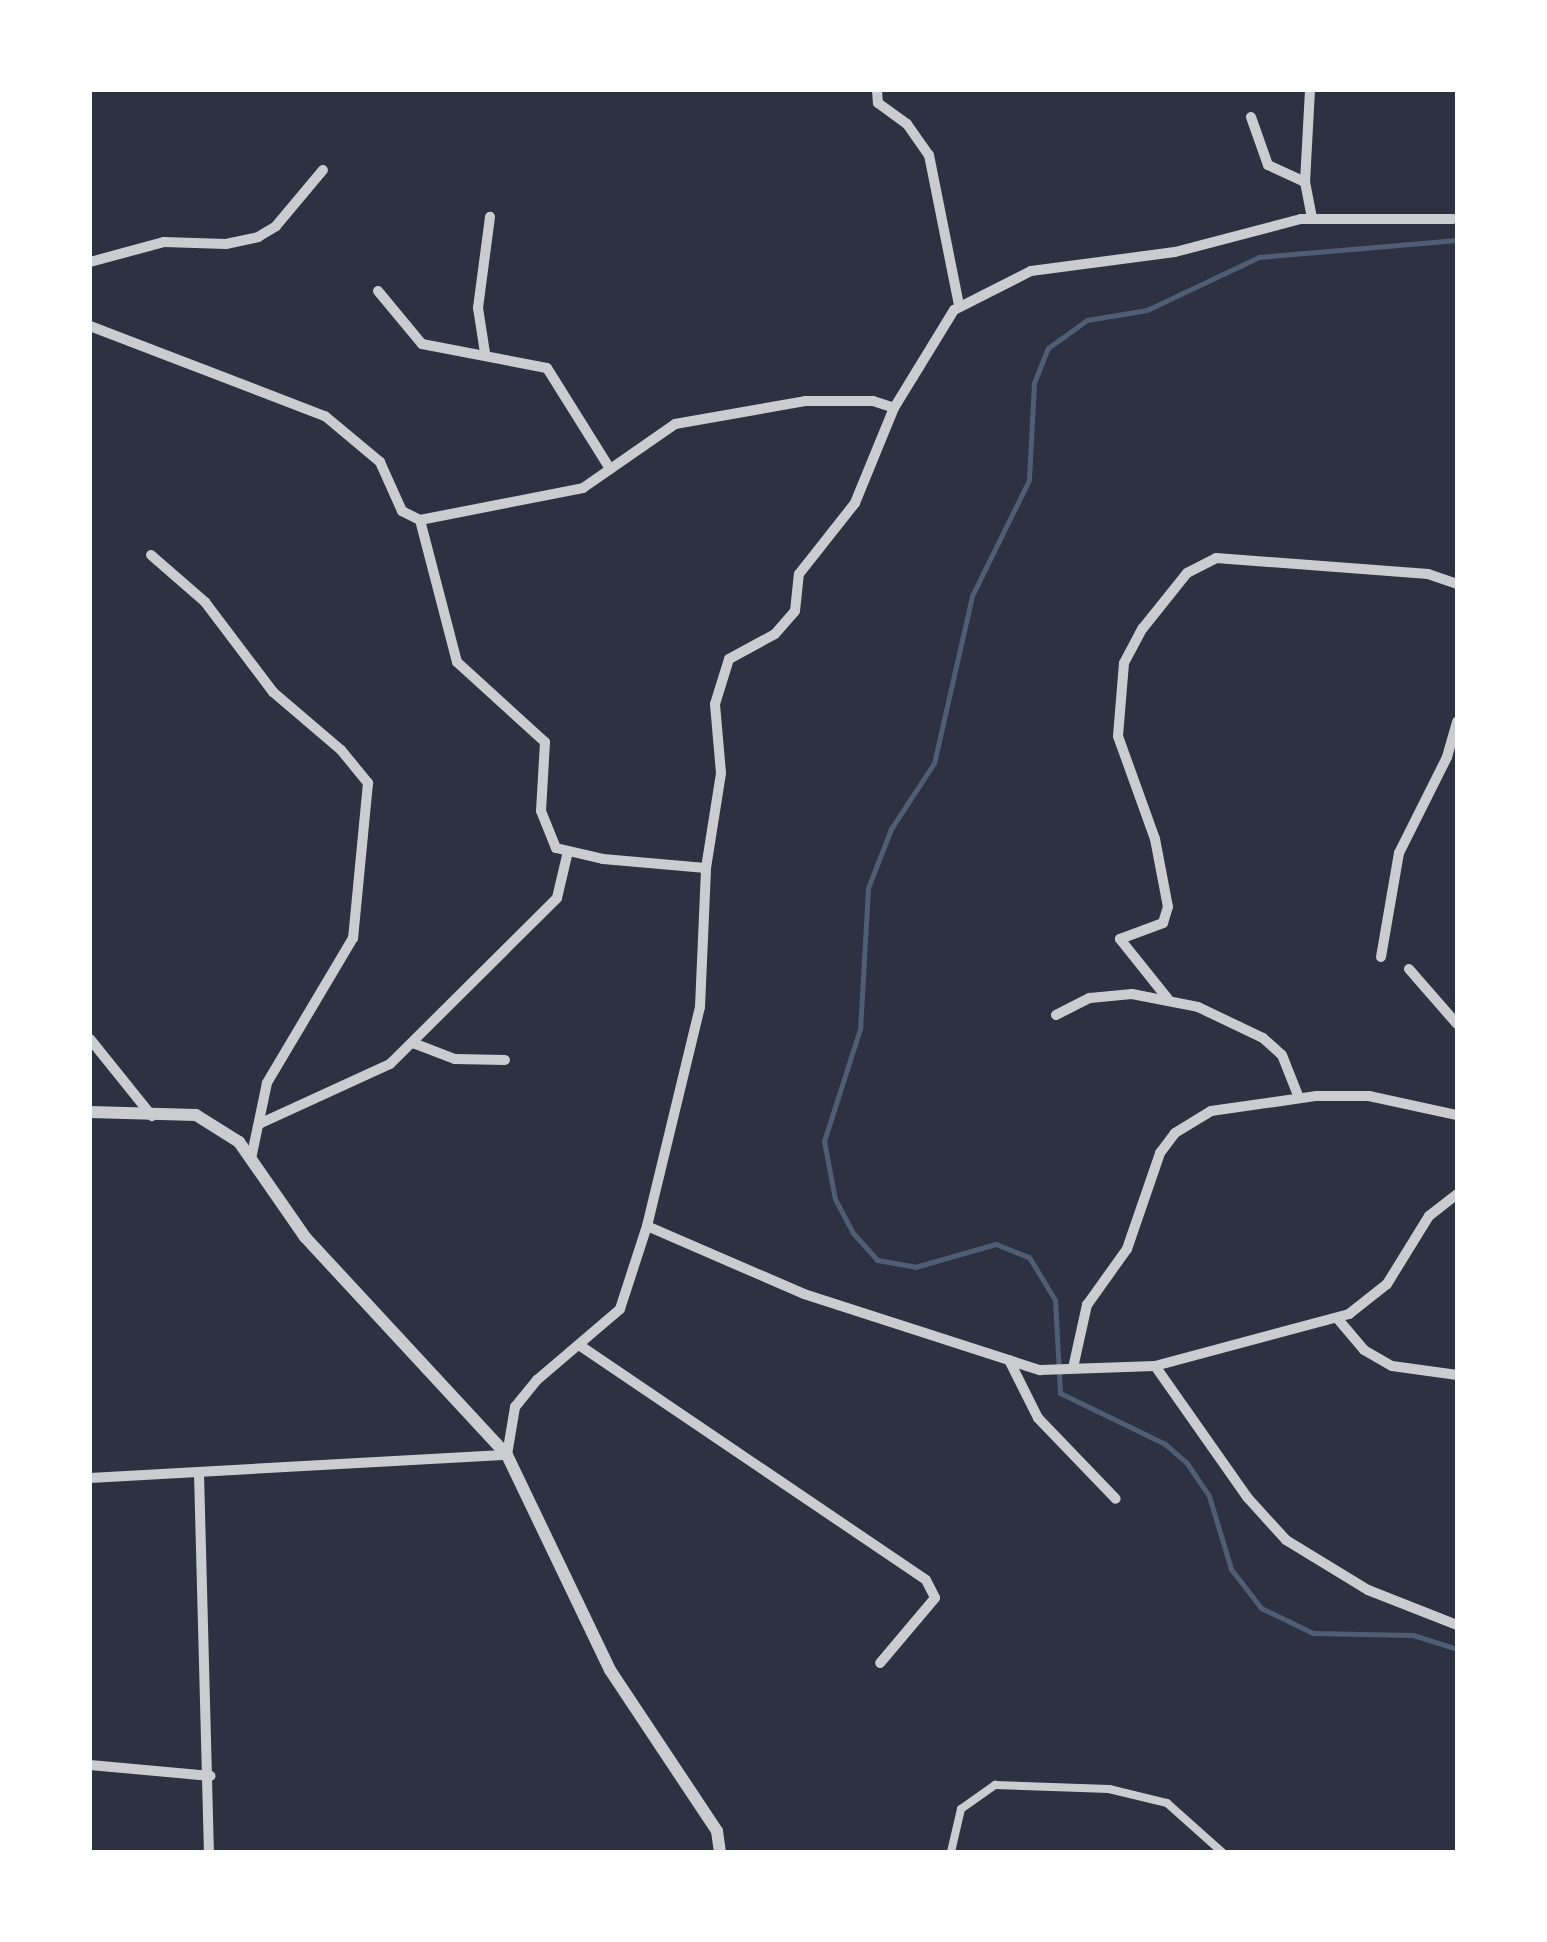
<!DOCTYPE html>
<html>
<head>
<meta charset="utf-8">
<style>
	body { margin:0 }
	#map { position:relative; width:1547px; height:1942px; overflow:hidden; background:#2d3142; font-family:Mulish,sans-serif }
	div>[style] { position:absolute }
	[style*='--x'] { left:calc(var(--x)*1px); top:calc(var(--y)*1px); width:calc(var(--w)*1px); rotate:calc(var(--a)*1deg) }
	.stream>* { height:5px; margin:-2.5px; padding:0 2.5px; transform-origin:2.5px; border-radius:2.5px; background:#4f5d75 }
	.pedestrian>* { height:8px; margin:-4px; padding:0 4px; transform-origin:4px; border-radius:4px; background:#caccd0 }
	.minor>* { height:10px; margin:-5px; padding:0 5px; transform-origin:5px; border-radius:5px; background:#caccd0 }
	.tertiary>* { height:12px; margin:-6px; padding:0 6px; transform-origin:6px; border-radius:6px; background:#caccd0 }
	span { translate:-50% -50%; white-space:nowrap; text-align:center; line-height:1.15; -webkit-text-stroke:9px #fff; paint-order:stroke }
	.frame { position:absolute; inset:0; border:92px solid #fff; pointer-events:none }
</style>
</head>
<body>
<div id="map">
	<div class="stream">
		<i style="--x:1457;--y:240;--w:199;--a:175.1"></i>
		<i style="--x:1259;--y:257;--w:124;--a:154.7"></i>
		<i style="--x:1147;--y:310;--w:61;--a:170.5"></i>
		<i style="--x:1087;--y:320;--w:48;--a:144.3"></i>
		<i style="--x:1048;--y:348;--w:38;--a:112"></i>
		<i style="--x:1034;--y:383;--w:97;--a:93"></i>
		<i style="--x:1029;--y:480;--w:129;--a:116.2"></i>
		<i style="--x:972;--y:596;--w:171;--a:102.8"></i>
		<i style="--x:934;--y:763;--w:79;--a:123.1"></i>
		<i style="--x:891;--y:829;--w:63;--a:111.3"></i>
		<i style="--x:868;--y:888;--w:141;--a:93.2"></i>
		<i style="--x:860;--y:1029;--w:118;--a:107.8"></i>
		<i style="--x:824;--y:1141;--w:59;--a:79.3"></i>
		<i style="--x:835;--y:1199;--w:38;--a:62"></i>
		<i style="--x:853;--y:1233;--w:36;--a:48"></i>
		<i style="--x:877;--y:1260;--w:39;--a:10"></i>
		<i style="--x:915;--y:1267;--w:84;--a:-15.9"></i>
		<i style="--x:996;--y:1244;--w:35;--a:22"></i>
		<i style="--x:1029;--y:1257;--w:50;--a:58.8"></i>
		<i style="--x:1055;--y:1300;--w:93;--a:86.9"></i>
		<i style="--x:1060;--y:1393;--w:117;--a:25.9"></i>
		<i style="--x:1165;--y:1444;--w:28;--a:41"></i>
		<i style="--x:1186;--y:1462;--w:41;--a:55.9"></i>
		<i style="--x:1209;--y:1496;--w:76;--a:73.2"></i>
		<i style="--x:1231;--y:1569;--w:49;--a:52.4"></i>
		<i style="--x:1261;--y:1608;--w:58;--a:25.7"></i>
		<i style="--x:1313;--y:1633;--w:100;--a:1.1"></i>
		<i style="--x:1413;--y:1635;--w:46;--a:17.7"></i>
	</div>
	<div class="pedestrian">
		<i style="--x:951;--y:1852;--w:44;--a:-76.9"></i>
		<i style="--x:961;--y:1809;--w:42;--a:-35.2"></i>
		<i style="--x:995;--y:1785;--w:114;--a:2"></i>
		<i style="--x:1109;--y:1789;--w:60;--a:13.6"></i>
		<i style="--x:1167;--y:1803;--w:74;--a:41.7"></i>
	</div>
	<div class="minor">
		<i style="--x:877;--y:90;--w:13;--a:86"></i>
		<i style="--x:878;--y:103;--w:36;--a:36"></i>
		<i style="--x:907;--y:124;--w:38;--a:55"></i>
		<i style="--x:929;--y:155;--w:153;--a:78.7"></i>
		<i style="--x:1310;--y:90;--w:92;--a:93.1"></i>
		<i style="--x:1305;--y:182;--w:37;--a:79"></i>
		<i style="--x:1251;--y:117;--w:51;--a:70.5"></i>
		<i style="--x:1268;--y:165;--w:41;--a:24.7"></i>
		<i style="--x:90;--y:262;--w:77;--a:-15.1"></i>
		<i style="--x:164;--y:242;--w:62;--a:1.8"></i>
		<i style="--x:226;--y:244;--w:33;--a:-12"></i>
		<i style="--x:258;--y:237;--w:21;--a:-31"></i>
		<i style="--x:276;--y:226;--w:73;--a:-50"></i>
		<i style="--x:378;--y:291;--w:69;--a:50.3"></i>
		<i style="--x:422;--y:344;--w:127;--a:10.9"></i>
		<i style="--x:547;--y:368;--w:119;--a:58"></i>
		<i style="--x:90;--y:326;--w:252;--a:21"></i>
		<i style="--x:325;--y:416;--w:72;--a:39.9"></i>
		<i style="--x:380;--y:462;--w:54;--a:65.8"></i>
		<i style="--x:402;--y:511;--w:20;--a:27"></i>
		<i style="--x:420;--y:520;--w:166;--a:-11.1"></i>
		<i style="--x:583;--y:488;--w:112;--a:-34.8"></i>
		<i style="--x:675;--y:424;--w:132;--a:-10"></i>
		<i style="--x:805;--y:401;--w:68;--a:0"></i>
		<i style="--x:873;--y:401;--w:22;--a:18"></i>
		<i style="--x:485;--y:353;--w:46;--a:-98.8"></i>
		<i style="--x:478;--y:308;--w:92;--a:-82.5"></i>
		<i style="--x:420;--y:520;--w:147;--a:75.4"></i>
		<i style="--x:457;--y:662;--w:119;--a:42.3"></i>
		<i style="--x:545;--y:742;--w:69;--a:93.3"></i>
		<i style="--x:541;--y:811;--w:40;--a:68"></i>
		<i style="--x:556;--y:848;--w:48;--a:13.2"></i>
		<i style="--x:603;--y:859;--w:103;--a:5"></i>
		<i style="--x:151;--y:555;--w:72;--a:41"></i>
		<i style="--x:205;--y:602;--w:113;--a:52.9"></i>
		<i style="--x:273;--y:692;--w:89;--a:40.5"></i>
		<i style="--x:341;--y:750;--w:43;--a:50.7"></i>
		<i style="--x:368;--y:783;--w:156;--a:95.5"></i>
		<i style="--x:353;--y:938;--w:169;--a:120.7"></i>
		<i style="--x:267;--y:1083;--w:78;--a:101.9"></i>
		<i style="--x:1381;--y:957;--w:106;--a:-80.2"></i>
		<i style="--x:1399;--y:853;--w:107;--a:-63.4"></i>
		<i style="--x:1447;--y:757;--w:37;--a:-74"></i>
		<i style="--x:1409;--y:969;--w:73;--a:48.9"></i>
		<i style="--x:1168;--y:999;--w:77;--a:-128.7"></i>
		<i style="--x:1120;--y:939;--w:46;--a:-20.4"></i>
		<i style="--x:1163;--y:923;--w:17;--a:-73"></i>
		<i style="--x:1168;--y:907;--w:69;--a:-100.8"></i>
		<i style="--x:1155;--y:839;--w:109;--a:-109.8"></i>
		<i style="--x:1118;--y:736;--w:73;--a:-85.3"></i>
		<i style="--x:1124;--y:663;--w:40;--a:-62"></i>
		<i style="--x:1143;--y:628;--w:70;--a:-51.3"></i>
		<i style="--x:1187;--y:573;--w:33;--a:-27"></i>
		<i style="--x:1216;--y:558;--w:213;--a:4.3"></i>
		<i style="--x:1428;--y:574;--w:31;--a:19"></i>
		<i style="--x:1056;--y:1015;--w:38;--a:-27"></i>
		<i style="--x:1090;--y:998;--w:42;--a:-5.4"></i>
		<i style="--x:1132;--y:994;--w:67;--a:11.1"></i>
		<i style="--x:1198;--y:1007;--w:72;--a:25.5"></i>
		<i style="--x:1263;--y:1038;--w:25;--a:42"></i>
		<i style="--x:1282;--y:1055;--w:46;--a:68.4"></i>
		<i style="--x:90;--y:1039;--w:99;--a:51.2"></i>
		<i style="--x:413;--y:1043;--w:45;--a:20.9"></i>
		<i style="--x:455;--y:1059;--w:50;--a:1.1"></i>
		<i style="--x:259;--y:1124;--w:144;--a:-24.6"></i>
		<i style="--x:390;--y:1064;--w:235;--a:-44.8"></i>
		<i style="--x:557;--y:898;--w:48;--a:-76.8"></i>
		<i style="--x:647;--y:1226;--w:171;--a:23.4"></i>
		<i style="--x:804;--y:1294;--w:248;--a:17.9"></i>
		<i style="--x:1040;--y:1370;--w:115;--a:-2"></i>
		<i style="--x:1155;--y:1366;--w:201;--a:-15"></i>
		<i style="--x:1349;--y:1314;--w:48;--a:-38.3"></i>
		<i style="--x:1387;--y:1284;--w:80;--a:-58.3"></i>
		<i style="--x:1429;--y:1216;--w:36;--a:-38"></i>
		<i style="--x:1337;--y:1318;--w:42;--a:49.8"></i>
		<i style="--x:1364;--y:1350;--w:32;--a:30"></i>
		<i style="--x:1392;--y:1366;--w:66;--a:7.9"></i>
		<i style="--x:582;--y:1347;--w:415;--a:34.1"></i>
		<i style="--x:926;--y:1580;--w:20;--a:63"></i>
		<i style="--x:935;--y:1598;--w:85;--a:130.2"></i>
		<i style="--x:1009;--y:1360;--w:65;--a:63.4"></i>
		<i style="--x:1038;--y:1418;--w:112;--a:46.1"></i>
		<i style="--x:1155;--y:1366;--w:160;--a:54.9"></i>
		<i style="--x:1247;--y:1497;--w:58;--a:47.8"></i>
		<i style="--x:1286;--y:1540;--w:96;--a:31.4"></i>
		<i style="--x:1368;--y:1590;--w:96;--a:21.5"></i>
		<i style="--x:1073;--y:1368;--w:65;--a:-77.5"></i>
		<i style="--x:1087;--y:1305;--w:69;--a:-54.5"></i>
		<i style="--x:1127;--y:1249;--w:102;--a:-71"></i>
		<i style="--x:1160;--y:1153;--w:25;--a:-53"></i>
		<i style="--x:1175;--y:1133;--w:42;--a:-31.4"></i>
		<i style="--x:1211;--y:1111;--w:107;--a:-8.1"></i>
		<i style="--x:1317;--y:1096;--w:52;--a:0"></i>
		<i style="--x:1369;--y:1096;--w:90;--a:12.2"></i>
		<i style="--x:199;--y:1473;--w:379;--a:88.5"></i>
		<i style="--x:90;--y:1478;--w:418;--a:-3.2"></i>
		<i style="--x:507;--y:1455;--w:49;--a:-80.5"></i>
		<i style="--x:515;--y:1407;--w:35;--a:-51"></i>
		<i style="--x:537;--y:1380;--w:109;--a:-40.5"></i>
		<i style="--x:620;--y:1309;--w:87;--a:-72"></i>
		<i style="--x:647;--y:1226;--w:225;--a:-76.4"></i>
		<i style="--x:700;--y:1007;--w:139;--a:-87.5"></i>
		<i style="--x:706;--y:868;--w:96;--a:-81"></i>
		<i style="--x:721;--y:773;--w:69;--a:-95"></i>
		<i style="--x:715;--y:704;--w:47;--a:-72.7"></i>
		<i style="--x:729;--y:659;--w:52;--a:-28.5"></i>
		<i style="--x:775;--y:634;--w:30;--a:-49"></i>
		<i style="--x:795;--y:611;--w:37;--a:-84"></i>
		<i style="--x:799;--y:574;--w:90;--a:-51.7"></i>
		<i style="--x:855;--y:503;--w:103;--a:-67.7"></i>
		<i style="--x:894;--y:408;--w:115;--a:-58.5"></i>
		<i style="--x:954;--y:310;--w:86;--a:-26.9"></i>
		<i style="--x:1031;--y:271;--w:145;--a:-7.5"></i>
		<i style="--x:1175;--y:252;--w:130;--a:-14.7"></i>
		<i style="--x:1301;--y:219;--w:152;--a:0"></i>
		<i style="--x:90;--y:1765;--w:121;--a:5.2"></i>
	</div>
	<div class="tertiary">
		<i style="--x:90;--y:1112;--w:106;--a:1.6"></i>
		<i style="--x:196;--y:1115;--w:51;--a:32.1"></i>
		<i style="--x:239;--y:1142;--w:116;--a:55.2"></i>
		<i style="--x:305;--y:1237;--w:297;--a:47.2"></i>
		<i style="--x:507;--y:1455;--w:238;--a:64.4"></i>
		<i style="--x:610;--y:1670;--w:193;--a:56.4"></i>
		<i style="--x:717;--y:1831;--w:21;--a:82"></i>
	</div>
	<div class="frame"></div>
</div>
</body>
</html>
